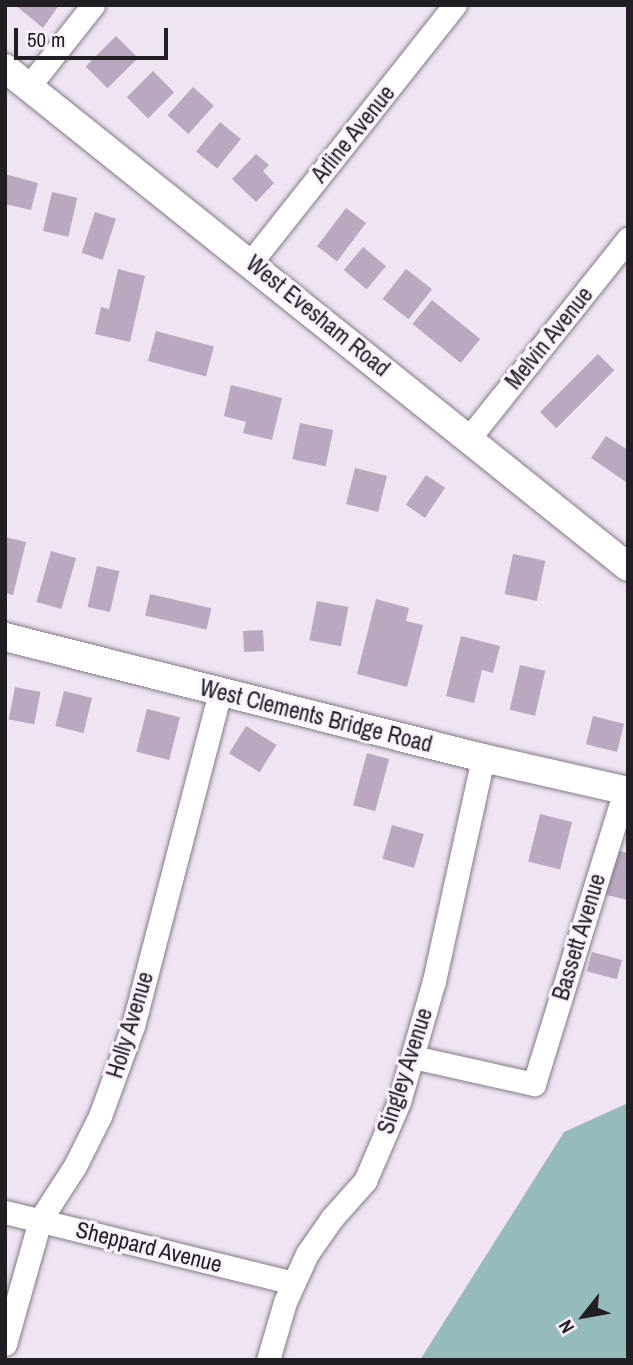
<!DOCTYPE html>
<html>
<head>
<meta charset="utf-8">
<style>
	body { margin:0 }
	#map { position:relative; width:633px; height:1365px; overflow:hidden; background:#eee4f2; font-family:"Archivo Narrow",sans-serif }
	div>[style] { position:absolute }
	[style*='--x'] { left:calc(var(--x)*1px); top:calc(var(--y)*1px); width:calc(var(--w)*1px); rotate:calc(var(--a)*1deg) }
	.water>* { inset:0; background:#96bbbd }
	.building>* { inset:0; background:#baa8c1; transform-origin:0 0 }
	.roads { filter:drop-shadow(0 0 2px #847b87) drop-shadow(0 0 2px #847b87) }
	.minor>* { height:23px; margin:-11.5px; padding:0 11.5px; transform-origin:11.5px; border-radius:11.5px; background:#fff }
	.major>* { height:28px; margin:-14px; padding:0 14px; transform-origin:14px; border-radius:14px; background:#fff }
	span { translate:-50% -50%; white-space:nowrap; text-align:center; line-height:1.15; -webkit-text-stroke:6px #faf2fe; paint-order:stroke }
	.street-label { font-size:23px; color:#221f24 }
	.frame { position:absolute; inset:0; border:7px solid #221f24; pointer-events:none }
	.north { position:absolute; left:549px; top:1281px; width:70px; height:70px; -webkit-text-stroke:5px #faf2fe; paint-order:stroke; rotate:239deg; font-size:19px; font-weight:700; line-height:28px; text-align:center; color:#221f24 }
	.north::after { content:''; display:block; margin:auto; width:24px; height:32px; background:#221f24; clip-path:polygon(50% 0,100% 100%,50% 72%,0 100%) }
	.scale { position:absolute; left:14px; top:28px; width:154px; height:32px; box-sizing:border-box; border:4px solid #221f24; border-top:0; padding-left:9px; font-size:21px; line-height:24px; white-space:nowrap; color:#221f24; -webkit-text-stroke:5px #faf2fe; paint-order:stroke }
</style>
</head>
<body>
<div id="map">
	<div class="water">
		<i style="clip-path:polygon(628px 1103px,628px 1352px,624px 1360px,420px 1360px,564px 1132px)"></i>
	</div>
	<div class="building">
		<i style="clip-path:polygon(15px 5px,59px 5px,43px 28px)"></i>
		<i style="left:116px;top:36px;width:31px;height:43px;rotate:45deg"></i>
		<i style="left:153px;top:71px;width:30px;height:37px;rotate:45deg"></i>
		<i style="left:193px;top:87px;width:28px;height:38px;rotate:42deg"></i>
		<i style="left:220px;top:122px;width:27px;height:38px;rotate:39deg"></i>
		<i style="clip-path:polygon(256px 154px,269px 165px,263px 171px,274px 183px,256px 202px,232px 179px)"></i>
		<i style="clip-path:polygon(5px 174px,38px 183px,31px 210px,5px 204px)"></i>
		<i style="left:52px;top:192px;width:26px;height:40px;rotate:13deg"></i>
		<i style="left:346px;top:208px;width:25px;height:48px;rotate:37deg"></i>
		<i style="left:95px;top:212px;width:22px;height:43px;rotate:18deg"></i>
		<i style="left:363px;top:247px;width:30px;height:30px;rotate:40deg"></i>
		<i style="clip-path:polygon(118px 269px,145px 276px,130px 342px,95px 334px,101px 307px,109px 309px)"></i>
		<i style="left:406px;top:269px;width:33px;height:38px;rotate:38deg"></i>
		<i style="left:432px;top:300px;width:62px;height:31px;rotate:39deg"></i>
		<i style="left:156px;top:331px;width:60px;height:31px;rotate:15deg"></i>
		<i style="left:598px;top:354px;width:23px;height:82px;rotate:45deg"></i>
		<i style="clip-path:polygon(231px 385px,282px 398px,272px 440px,243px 433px,246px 422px,224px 416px)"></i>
		<i style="left:300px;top:423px;width:34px;height:37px;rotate:12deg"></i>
		<i style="clip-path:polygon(606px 436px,628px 450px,626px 482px,591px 458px)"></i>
		<i style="left:355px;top:468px;width:33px;height:37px;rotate:14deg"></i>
		<i style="left:426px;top:475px;width:23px;height:36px;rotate:34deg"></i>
		<i style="clip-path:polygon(5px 537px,26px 542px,13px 595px,5px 593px)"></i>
		<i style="left:51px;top:551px;width:26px;height:53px;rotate:16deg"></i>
		<i style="left:513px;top:554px;width:33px;height:41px;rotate:12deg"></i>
		<i style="left:97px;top:566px;width:23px;height:42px;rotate:13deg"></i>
		<i style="left:150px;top:594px;width:63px;height:22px;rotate:13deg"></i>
		<i style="clip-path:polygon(376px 599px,409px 608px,406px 621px,423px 625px,407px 687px,357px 674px)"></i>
		<i style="left:317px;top:601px;width:32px;height:40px;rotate:11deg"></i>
		<i style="left:263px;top:630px;width:21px;height:20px;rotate:87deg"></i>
		<i style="clip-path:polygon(461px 636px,500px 646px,493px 673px,482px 670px,474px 703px,446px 696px)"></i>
		<i style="left:520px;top:665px;width:26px;height:46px;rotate:13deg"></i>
		<i style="left:15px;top:687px;width:26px;height:33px;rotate:11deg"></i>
		<i style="left:64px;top:691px;width:29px;height:36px;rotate:14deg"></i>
		<i style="left:147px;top:709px;width:34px;height:44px;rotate:14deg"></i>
		<i style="left:593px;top:716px;width:32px;height:29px;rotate:14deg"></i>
		<i style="left:246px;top:726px;width:36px;height:32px;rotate:32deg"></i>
		<i style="left:367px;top:753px;width:23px;height:54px;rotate:15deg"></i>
		<i style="left:540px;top:814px;width:33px;height:49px;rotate:14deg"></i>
		<i style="left:392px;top:825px;width:33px;height:35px;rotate:16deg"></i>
		<i style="clip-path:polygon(613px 850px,628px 853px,627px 900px,603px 894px)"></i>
		<i style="left:592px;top:952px;width:31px;height:20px;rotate:15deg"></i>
	</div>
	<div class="roads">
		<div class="minor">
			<i style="--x:29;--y:86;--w:103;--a:-51.7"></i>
			<i style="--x:251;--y:262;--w:328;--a:-51.6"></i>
			<i style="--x:469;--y:438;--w:255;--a:-51.4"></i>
			<i style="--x:413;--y:1057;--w:124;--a:12.6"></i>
			<i style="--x:534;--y:1084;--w:308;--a:-72.8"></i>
			<i style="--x:5;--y:1212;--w:297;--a:13.8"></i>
			<i style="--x:5;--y:1344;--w:129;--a:-74.2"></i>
			<i style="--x:40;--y:1220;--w:64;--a:-57.1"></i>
			<i style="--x:75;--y:1166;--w:56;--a:-63.4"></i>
			<i style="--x:100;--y:1116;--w:96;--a:-69.9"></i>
			<i style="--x:133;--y:1026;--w:345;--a:-75.4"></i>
			<i style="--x:268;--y:1360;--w:60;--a:-73.7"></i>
			<i style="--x:285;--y:1302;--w:53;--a:-65.4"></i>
			<i style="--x:307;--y:1254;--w:44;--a:-55.2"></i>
			<i style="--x:332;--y:1218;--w:50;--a:-48.3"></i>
			<i style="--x:365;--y:1181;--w:86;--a:-66.7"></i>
			<i style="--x:399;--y:1102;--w:126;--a:-73.9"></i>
			<i style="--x:434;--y:981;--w:228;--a:-77.6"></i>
		</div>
		<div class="major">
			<i style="--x:5;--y:68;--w:798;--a:38.69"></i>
			<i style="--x:5;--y:637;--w:493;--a:14.2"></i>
			<i style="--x:483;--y:758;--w:149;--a:12.8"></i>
		</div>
	</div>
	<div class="street-label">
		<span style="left:353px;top:134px;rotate:-51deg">Arline Avenue</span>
		<span style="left:318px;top:316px;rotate:39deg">West Evesham Road</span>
		<span style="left:549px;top:338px;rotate:-51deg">Melvin Avenue</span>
		<span style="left:316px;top:716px;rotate:14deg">West Clements Bridge Road</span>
		<span style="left:579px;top:937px;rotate:-73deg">Bassett Avenue</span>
		<span style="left:130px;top:1025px;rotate:-73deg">Holly Avenue</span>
		<span style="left:405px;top:1071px;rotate:-72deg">Singley Avenue</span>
		<span style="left:149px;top:1247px;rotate:14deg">Sheppard Avenue</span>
	</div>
	<div class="frame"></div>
	<div class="north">N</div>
	<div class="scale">50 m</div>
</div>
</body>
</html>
